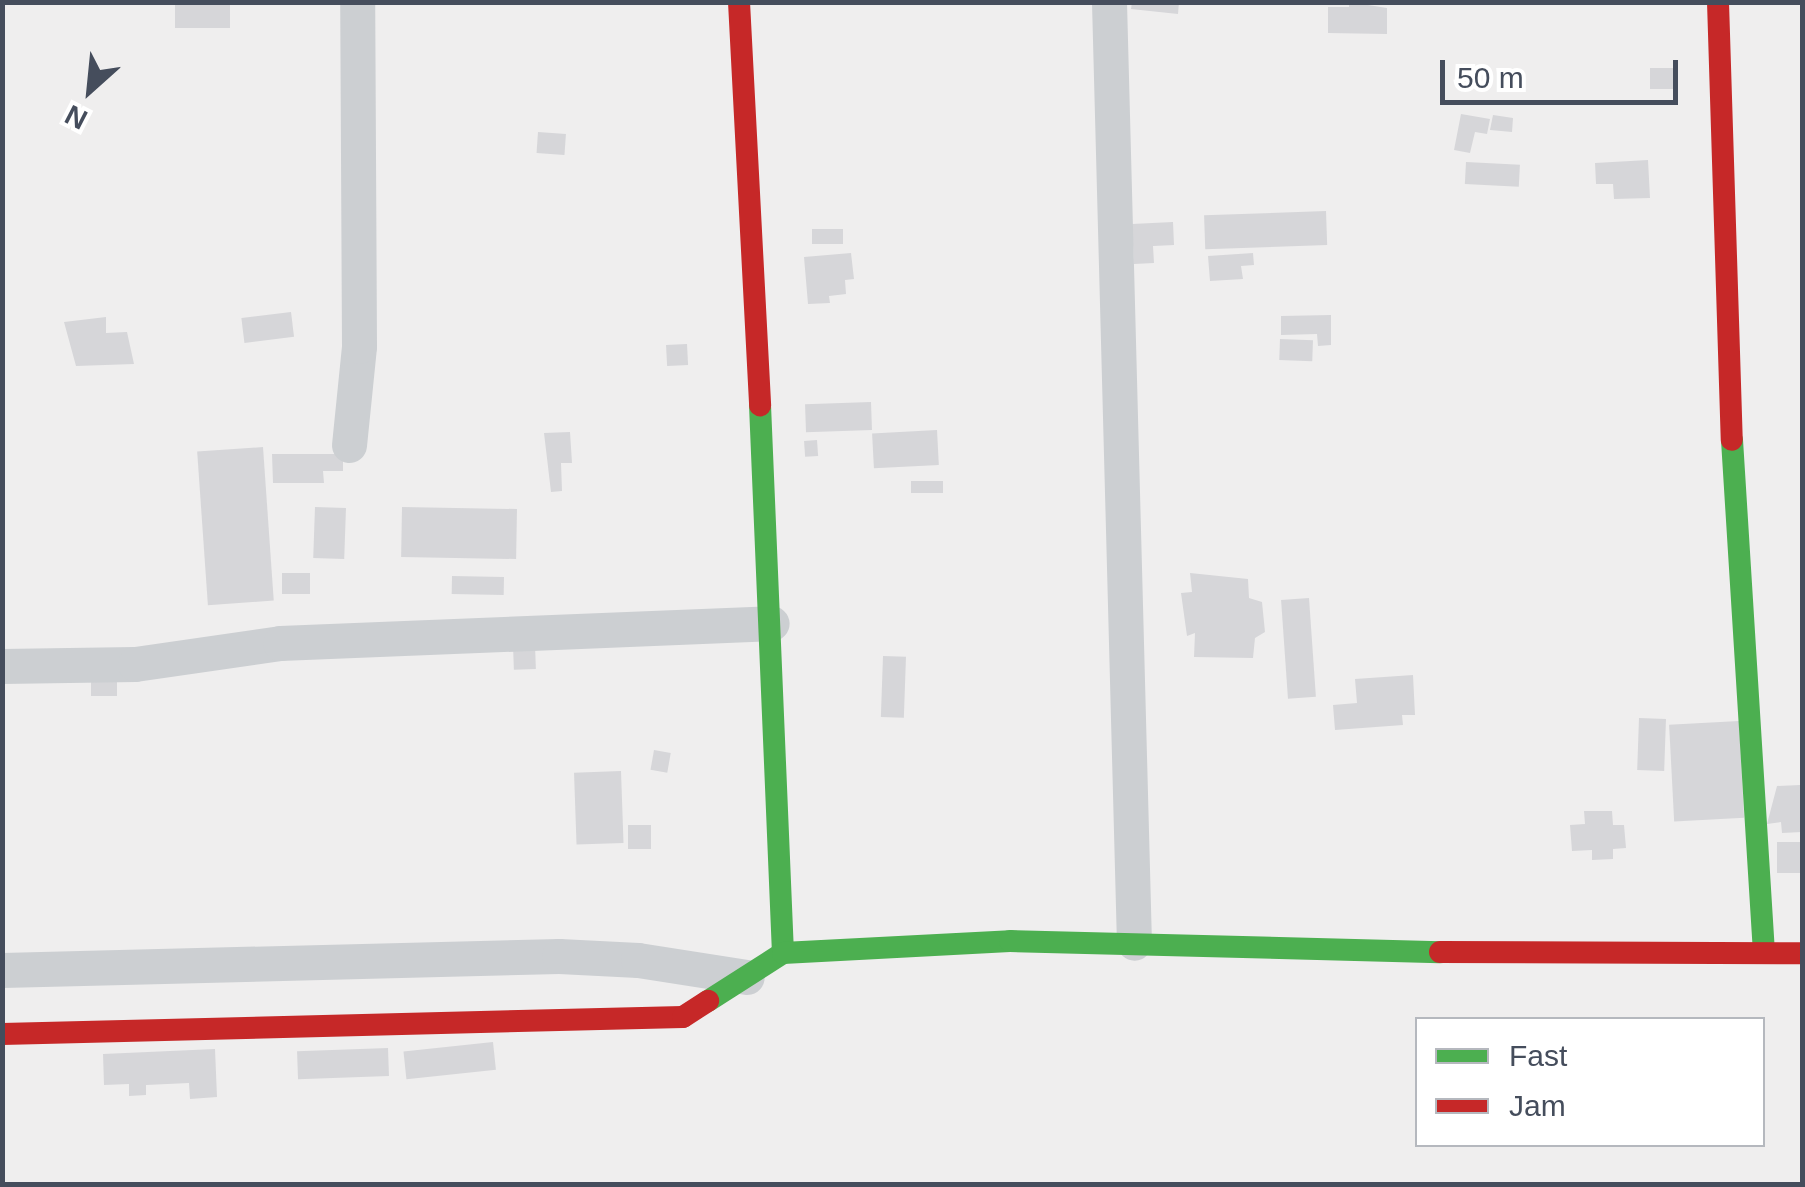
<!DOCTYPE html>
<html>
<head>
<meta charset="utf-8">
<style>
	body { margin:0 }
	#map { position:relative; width:1805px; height:1187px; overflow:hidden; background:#efeeee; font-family:Helvetica,sans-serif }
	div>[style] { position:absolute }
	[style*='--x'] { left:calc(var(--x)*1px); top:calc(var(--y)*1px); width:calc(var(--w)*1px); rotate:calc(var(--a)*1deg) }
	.building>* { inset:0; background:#d6d6d9; transform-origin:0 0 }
	.street>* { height:35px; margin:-17.5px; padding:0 17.5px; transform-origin:17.5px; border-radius:17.5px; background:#cccfd2 }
	.fast>* { height:22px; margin:-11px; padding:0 11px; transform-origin:11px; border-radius:11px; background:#4caf50 }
	.jam>* { height:22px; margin:-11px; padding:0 11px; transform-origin:11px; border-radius:11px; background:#c62828 }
	span { translate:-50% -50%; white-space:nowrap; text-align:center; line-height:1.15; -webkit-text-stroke:8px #fff; paint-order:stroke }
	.frame { position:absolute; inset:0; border:5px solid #454d5c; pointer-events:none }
	.legend { position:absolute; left:1415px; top:1017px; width:350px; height:130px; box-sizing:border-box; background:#fff; border:2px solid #b5b8be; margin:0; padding:12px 18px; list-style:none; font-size:30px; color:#454d5c }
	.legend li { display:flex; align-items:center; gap:20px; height:50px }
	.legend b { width:50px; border:2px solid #b5b8be }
	.north { position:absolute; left:40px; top:40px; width:100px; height:100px; -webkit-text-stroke:8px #fff; paint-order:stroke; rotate:207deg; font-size:28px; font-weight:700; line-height:40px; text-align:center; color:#454d5c }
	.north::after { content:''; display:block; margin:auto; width:35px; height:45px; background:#454d5c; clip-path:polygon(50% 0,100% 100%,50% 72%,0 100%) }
	.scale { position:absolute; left:1440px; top:60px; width:238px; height:45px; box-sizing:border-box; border:5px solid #454d5c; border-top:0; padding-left:12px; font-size:30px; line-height:35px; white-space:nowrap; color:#454d5c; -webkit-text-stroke:8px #fff; paint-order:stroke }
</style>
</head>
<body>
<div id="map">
	<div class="building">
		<i style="left:175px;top:2px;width:55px;height:26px"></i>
		<i style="clip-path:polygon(1132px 2px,1179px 2px,1178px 14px,1131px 9px)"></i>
		<i style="clip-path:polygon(1349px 2px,1387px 8px,1387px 34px,1328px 33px,1328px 7px,1349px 7px)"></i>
		<i style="left:1650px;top:68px;width:26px;height:21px"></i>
		<i style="clip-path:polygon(1461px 114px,1490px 119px,1487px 134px,1475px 132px,1470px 153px,1454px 150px)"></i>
		<i style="clip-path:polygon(1493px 115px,1513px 118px,1512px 132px,1490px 130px)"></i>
		<i style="left:538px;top:132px;width:28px;height:21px;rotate:4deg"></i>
		<i style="clip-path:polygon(1648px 160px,1650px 198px,1614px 199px,1613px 184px,1596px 184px,1595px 163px)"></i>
		<i style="left:1466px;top:162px;width:54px;height:22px;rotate:3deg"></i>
		<i style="left:1326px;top:211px;width:34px;height:122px;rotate:88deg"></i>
		<i style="clip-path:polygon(1173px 222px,1174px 245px,1153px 246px,1154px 263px,1134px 264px,1132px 224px)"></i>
		<i style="left:812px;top:229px;width:31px;height:15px"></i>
		<i style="clip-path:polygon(851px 253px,854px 279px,845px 280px,846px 294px,829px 296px,830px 303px,808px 304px,804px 257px)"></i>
		<i style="clip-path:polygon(1253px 253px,1254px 265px,1241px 266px,1243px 279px,1210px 281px,1208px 256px)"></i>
		<i style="left:291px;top:312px;width:25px;height:50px;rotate:83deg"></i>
		<i style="clip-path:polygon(1331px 315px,1331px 345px,1318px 346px,1317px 334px,1281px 335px,1281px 316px)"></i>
		<i style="clip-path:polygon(106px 317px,106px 333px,127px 332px,134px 364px,76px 366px,64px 322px)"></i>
		<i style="left:1280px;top:339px;width:33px;height:21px;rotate:2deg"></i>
		<i style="left:687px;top:344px;width:21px;height:21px;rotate:87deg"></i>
		<i style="left:871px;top:402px;width:28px;height:66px;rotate:88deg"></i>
		<i style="left:937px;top:430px;width:35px;height:65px;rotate:87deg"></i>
		<i style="clip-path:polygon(570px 432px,572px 463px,561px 463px,562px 491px,551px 492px,544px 433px)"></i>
		<i style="left:817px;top:440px;width:16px;height:13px;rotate:86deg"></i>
		<i style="left:263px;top:447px;width:154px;height:66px;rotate:86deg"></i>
		<i style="clip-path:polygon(272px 454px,343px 454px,343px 471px,323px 471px,324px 483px,273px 483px)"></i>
		<i style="left:911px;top:481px;width:32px;height:12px"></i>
		<i style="left:315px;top:507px;width:31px;height:51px;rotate:2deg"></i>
		<i style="left:402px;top:507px;width:115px;height:50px;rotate:1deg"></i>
		<i style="left:282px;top:573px;width:28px;height:21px"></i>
		<i style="clip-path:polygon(1190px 573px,1248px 579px,1249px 598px,1262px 602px,1265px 632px,1255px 638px,1253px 658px,1194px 657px,1195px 633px,1187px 636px,1181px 593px,1192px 592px)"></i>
		<i style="left:452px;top:576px;width:52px;height:18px;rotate:1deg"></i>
		<i style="left:1309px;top:598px;width:99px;height:28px;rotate:86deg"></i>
		<i style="left:535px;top:644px;width:25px;height:22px;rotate:88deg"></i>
		<i style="left:883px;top:656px;width:23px;height:61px;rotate:2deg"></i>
		<i style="clip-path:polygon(1413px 675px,1415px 715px,1402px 715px,1403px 725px,1335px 730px,1333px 705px,1357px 703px,1355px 679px)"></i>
		<i style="left:91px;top:678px;width:26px;height:18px"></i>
		<i style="left:1639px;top:718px;width:27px;height:52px;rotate:2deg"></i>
		<i style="left:1739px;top:721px;width:97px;height:70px;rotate:87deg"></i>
		<i style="left:654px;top:750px;width:17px;height:20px;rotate:10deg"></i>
		<i style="left:621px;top:771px;width:72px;height:47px;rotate:88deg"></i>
		<i style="clip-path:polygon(1800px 785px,1802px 832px,1782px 833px,1781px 822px,1767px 824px,1777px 786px)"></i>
		<i style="clip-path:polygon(1584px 811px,1612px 811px,1613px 825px,1624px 825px,1626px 848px,1613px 849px,1613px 859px,1592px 860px,1592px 850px,1572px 851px,1570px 825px,1585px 824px)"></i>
		<i style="left:628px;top:825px;width:23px;height:24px"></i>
		<i style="left:1777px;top:842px;width:25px;height:31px"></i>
		<i style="left:493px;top:1042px;width:28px;height:90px;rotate:84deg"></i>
		<i style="left:388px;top:1048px;width:28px;height:91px;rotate:88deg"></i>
		<i style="clip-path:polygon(215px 1049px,217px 1097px,190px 1099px,189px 1083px,146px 1085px,146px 1095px,129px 1096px,129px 1084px,104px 1085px,103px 1054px)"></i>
	</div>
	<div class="street">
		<i style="--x:1109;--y:2;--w:941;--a:88.48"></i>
		<i style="--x:349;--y:445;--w:100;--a:-84.2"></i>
		<i style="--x:359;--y:346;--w:344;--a:-90.3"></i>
		<i style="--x:2;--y:666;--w:133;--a:-0.9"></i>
		<i style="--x:135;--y:664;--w:147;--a:-8.2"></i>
		<i style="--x:280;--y:643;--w:492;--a:-2.3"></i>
		<i style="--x:2;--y:970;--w:557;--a:-1.44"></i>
		<i style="--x:559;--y:956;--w:79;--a:2.9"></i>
		<i style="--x:638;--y:960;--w:110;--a:8.9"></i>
	</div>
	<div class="fast">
		<i style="--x:760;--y:405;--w:548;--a:87.6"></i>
		<i style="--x:1732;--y:440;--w:514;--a:86.43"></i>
		<i style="--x:708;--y:1001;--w:89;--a:-32.6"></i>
		<i style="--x:783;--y:953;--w:227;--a:-3"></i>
		<i style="--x:1010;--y:941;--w:430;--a:1.5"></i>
	</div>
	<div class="jam">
		<i style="--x:739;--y:2;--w:404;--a:87"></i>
		<i style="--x:1718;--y:2;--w:438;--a:88.2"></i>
		<i style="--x:1440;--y:952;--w:362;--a:0.2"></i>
		<i style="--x:2;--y:1034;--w:681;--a:-1.43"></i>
		<i style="--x:683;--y:1017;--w:30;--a:-33"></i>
	</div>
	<div class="frame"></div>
	<ul class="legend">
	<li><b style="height:12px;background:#4caf50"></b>Fast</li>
	<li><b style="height:12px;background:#c62828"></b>Jam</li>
	</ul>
	<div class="north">N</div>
	<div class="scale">50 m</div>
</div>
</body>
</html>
